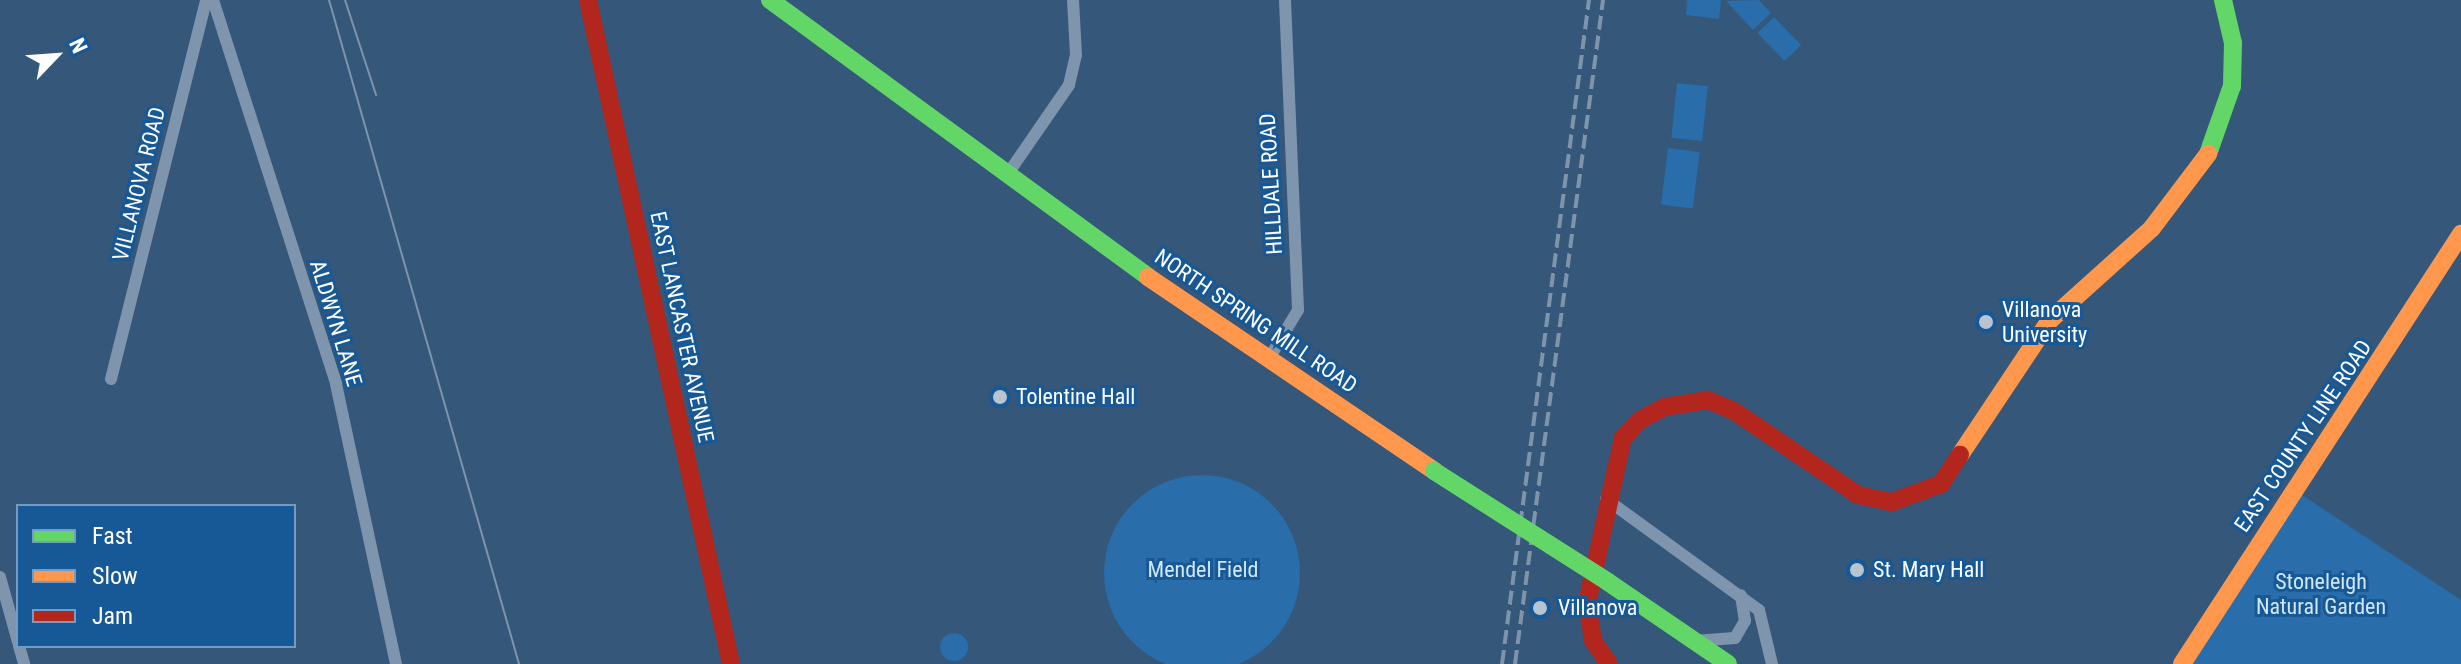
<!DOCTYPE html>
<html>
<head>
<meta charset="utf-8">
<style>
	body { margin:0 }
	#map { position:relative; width:2461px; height:664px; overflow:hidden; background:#34577a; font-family:"Roboto Condensed",sans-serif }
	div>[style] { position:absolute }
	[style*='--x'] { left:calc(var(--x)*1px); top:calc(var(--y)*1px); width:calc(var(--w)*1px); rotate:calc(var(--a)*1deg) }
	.green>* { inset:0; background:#296dab; transform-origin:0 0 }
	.round { border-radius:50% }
	.street>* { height:12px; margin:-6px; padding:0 6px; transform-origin:6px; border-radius:6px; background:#7e95ad }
	.fast>* { height:18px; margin:-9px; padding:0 9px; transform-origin:9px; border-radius:9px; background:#63d668 }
	.slow>* { height:18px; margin:-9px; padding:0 9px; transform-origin:9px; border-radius:9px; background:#ff974d }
	.jam>* { height:18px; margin:-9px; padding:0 9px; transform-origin:9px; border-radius:9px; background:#b3261e }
	.tram>* { height:2px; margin:-1px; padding:0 1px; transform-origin:1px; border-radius:1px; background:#7e94ab }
	.rail>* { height:4px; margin-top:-2px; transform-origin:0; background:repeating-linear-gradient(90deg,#7e94ab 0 14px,transparent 0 20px) }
	.fast-bridge>* { height:18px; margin:-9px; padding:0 9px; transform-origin:9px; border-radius:9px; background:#63d668 }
	.dots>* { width:22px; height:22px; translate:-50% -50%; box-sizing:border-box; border:4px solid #175897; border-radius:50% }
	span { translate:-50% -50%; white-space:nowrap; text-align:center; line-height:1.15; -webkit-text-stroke:6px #175897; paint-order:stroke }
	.street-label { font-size:22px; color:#fff }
	.poi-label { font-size:22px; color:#fff }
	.left { translate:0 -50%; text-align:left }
	.park-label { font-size:22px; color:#d1e8fc }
	.legend { position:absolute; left:16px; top:504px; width:280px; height:144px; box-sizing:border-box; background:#175897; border:2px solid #749bc1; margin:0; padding:10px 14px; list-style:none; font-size:24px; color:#fff }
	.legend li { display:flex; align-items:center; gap:16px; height:40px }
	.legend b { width:40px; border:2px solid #749bc1 }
	.north { position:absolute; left:16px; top:16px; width:80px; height:80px; -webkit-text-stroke:6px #175897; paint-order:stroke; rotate:65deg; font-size:22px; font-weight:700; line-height:32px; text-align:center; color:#fff }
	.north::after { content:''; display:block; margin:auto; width:28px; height:36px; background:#fff; clip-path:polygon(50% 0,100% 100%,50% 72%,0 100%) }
</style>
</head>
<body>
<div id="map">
	<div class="green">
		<i style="clip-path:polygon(1687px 0,1721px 0,1719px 19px,1686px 15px)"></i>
		<i style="clip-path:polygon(1759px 0,1771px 13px,1753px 30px,1726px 1px)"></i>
		<i style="left:1774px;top:17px;width:39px;height:23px;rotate:46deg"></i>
		<i style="left:1677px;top:83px;width:31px;height:55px;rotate:6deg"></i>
		<i style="left:1668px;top:148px;width:32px;height:57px;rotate:7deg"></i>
		<i class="round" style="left:1104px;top:475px;width:196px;height:196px"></i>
		<i style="clip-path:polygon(2302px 495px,2461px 600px,2461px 664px,2188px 664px)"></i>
		<i class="round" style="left:940px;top:633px;width:28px;height:28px"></i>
	</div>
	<div class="street">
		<i style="--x:213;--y:0;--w:403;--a:72.2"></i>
		<i style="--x:336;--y:384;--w:286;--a:77.9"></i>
		<i style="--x:1007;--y:175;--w:109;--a:-55.4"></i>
		<i style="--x:1069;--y:85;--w:31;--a:-77"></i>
		<i style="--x:1076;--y:55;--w:55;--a:-93.1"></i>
		<i style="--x:1270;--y:357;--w:55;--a:-59.2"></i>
		<i style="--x:1298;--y:310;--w:310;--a:-92.4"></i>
		<i style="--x:111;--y:379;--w:391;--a:-75.9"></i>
		<i style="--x:1606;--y:499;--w:189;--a:36"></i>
		<i style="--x:1759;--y:610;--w:56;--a:76.5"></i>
		<i style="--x:0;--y:577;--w:67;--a:74.5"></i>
		<i style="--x:1694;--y:641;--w:41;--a:-4.2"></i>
		<i style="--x:1735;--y:638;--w:20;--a:-60"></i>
		<i style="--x:1745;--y:621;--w:26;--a:-99"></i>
		<i style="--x:19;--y:646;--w:19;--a:74"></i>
	</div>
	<div class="fast">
		<i style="--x:770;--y:0;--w:469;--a:36.2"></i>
		<i style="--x:2208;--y:154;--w:72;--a:-70.6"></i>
		<i style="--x:2232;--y:86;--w:43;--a:-88.7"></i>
		<i style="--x:2233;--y:43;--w:44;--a:-103.1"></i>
		<i style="--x:1608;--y:582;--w:145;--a:34.3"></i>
	</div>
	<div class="slow">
		<i style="--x:1148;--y:277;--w:346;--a:34.1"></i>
		<i style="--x:1960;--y:455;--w:162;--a:-56.3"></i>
		<i style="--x:2050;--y:320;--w:137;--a:-42"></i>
		<i style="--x:2152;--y:228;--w:93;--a:-52.9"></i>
		<i style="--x:2182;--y:664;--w:513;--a:-57.02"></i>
	</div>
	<div class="jam">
		<i style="--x:588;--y:0;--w:679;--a:77.85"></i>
		<i style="--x:1609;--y:664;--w:29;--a:-124"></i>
		<i style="--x:1593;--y:640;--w:37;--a:-99"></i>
		<i style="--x:1587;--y:603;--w:169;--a:-77.7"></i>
		<i style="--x:1623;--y:438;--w:25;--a:-47"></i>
		<i style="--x:1640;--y:420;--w:27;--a:-28"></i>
		<i style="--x:1664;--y:407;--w:45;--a:-9"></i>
		<i style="--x:1708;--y:400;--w:28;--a:23"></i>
		<i style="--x:1734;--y:411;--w:150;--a:34.1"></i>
		<i style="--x:1858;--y:495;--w:35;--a:12"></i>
		<i style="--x:1892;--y:502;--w:52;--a:-20.2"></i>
		<i style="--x:1941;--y:484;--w:35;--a:-57"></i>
	</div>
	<div class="tram">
		<i style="--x:329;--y:0;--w:691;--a:74.03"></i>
		<i style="--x:345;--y:0;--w:100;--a:71.9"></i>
	</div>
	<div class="rail">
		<i style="--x:1502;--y:664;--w:670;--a:-82.54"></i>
		<i style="--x:1515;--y:664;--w:670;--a:-82.45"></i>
	</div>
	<div class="fast-bridge">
		<i style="--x:1434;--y:471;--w:206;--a:32.5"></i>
	</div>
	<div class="dots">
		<i style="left:1986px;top:322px;background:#b8c4d0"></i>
		<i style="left:1000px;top:397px;background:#b8c4d0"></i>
		<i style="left:1857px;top:570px;background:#b8c4d0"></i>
		<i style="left:1540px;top:608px;background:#b8c4d0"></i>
	</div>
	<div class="street-label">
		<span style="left:139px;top:184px;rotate:-76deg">VILLANOVA ROAD</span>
		<span style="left:1271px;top:184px;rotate:-93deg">HILLDALE ROAD</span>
		<span style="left:1256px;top:321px;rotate:34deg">NORTH SPRING MILL ROAD</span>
		<span style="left:336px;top:323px;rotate:73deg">ALDWYN LANE</span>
		<span style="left:682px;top:327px;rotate:78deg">EAST LANCASTER AVENUE</span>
		<span style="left:2303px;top:436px;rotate:-56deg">EAST COUNTY LINE ROAD</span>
	</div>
	<div class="poi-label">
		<span class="left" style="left:2002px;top:322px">Villanova<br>University</span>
		<span class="left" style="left:1016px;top:397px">Tolentine Hall</span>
		<span class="left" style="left:1873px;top:570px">St. Mary Hall</span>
		<span class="left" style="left:1558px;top:608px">Villanova</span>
	</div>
	<div class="park-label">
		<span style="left:1203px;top:570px">Mendel Field</span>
		<span style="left:2321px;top:594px">Stoneleigh<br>Natural Garden</span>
	</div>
	<ul class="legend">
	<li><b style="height:10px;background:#63d668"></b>Fast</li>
	<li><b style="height:10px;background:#ff974d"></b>Slow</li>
	<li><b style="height:10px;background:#b3261e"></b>Jam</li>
	</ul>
	<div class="north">N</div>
</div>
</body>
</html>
